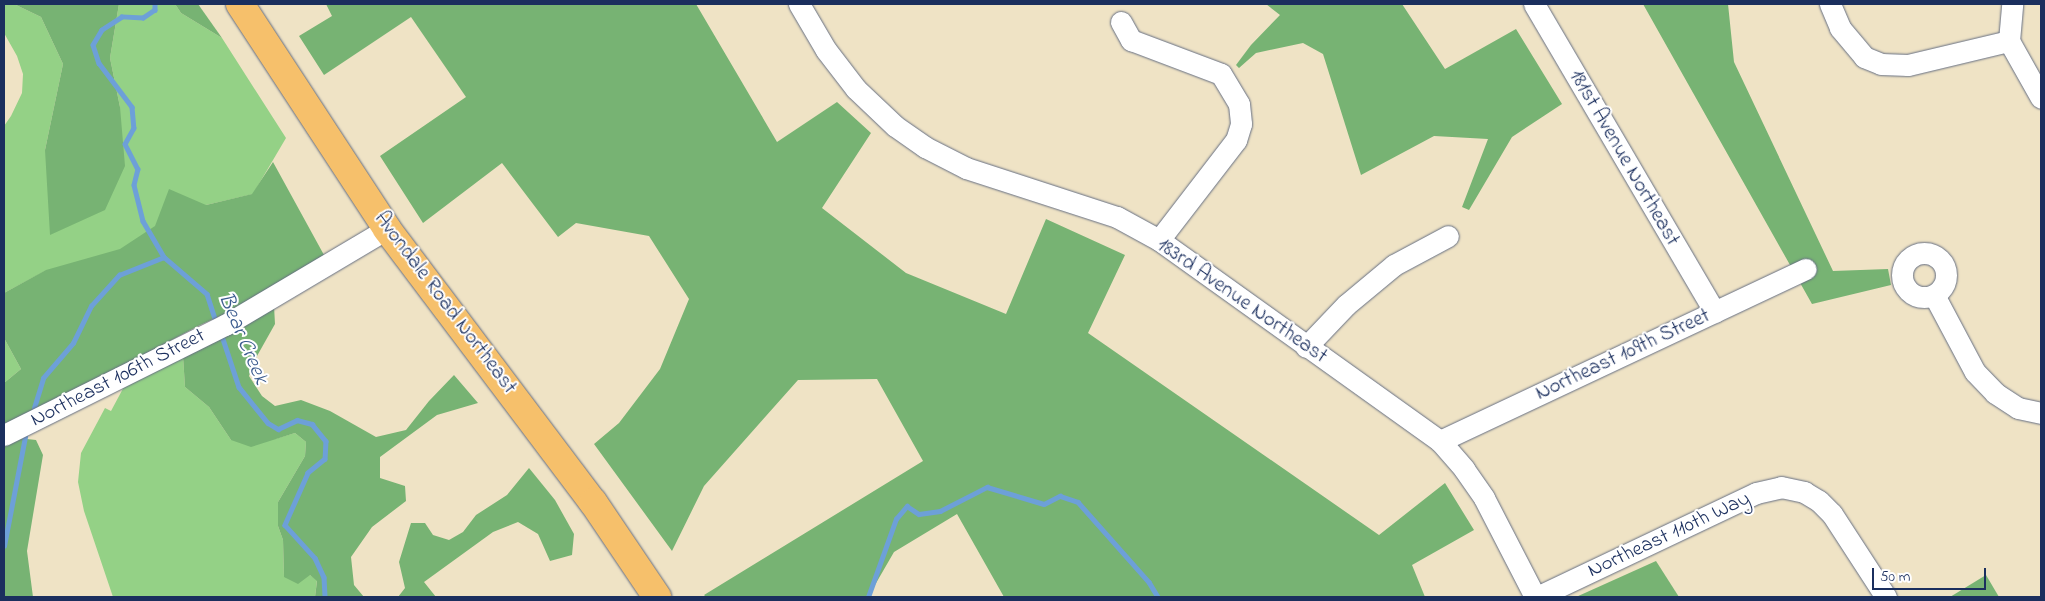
<!DOCTYPE html>
<html>
<head>
<meta charset="utf-8">
<style>
	body { margin:0 }
	#map { position:relative; width:2045px; height:601px; overflow:hidden; background:#efe3c5; font-family:"Indie Flower",sans-serif }
	div>[style] { position:absolute }
	[style*='--x'] { left:calc(var(--x)*1px); top:calc(var(--y)*1px); width:calc(var(--w)*1px); rotate:calc(var(--a)*1deg) }
	.green>* { inset:0; background:#94d186 }
	.forest>* { inset:0; background:#77b373 }
	.stream>* { height:4.5px; margin:-2.25px; padding:0 2.25px; transform-origin:2.25px; border-radius:2.25px; background:#6da0d8 }
	.roads { filter:drop-shadow(0 0 1px #656e82) drop-shadow(0 0 1px #656e82) }
	.minor>* { height:21px; margin:-10.5px; padding:0 10.5px; transform-origin:10.5px; border-radius:10.5px; background:#fff }
	.minor>.ring { margin:-10.5px; padding:0; box-sizing:content-box; background:none; border:21px solid #fff; border-radius:50% }
	.major>* { height:28px; margin:-14px; padding:0 14px; transform-origin:14px; border-radius:14px; background:#f6c06b }
	span { translate:-50% -50%; white-space:nowrap; text-align:center; line-height:1.15; -webkit-text-stroke:4px #fff; paint-order:stroke }
	.street-label { font-size:21px; color:#1b2f5e }
	.water-label { font-size:22px; color:#3c5c8f; font-style:italic }
	.frame { position:absolute; inset:0; border:5px solid #1b2f5e; pointer-events:none }
	.scale { position:absolute; left:1872px; top:568px; width:114px; height:22px; box-sizing:border-box; border:2px solid #1b2f5e; border-top:0; padding-left:6px; font-size:15px; line-height:18px; white-space:nowrap; color:#1b2f5e; -webkit-text-stroke:4px #fff; paint-order:stroke }
</style>
</head>
<body>
<div id="map">
	<div class="green">
		<i style="clip-path:polygon(4px 4px,14px 4px,41px 17px,63px 64px,45px 150px,120px 107px,110px 58px,119px 4px,175px 4px,181px 13px,222px 38px,286px 138px,253px 194px,206px 205px,141px 251px,45px 271px,4px 293px,4px 126px,11px 116px,22px 93px,23px 74px,17px 56px,4px 33px)"></i>
		<i style="clip-path:polygon(4px 338px,21px 369px,4px 383px)"></i>
		<i style="clip-path:polygon(183px 356px,185px 387px,209px 407px,231px 440px,275px 439px,295px 433px,306px 442px,305px 456px,278px 502px,278px 526px,283px 540px,284px 577px,310px 575px,317px 580px,315px 597px,113px 597px,84px 511px,78px 482px,81px 453px,105px 408px,111px 411px,126px 383px)"></i>
	</div>
	<div class="forest">
		<i style="clip-path:polygon(14px 4px,119px 4px,110px 58px,120px 107px,125px 166px,105px 210px,50px 235px,45px 150px,63px 64px,41px 17px)"></i>
		<i style="clip-path:polygon(175px 4px,198px 4px,222px 38px,181px 13px)"></i>
		<i style="clip-path:polygon(326px 4px,696px 4px,777px 142px,837px 102px,871px 133px,822px 208px,906px 273px,1006px 314px,1046px 219px,1125px 255px,1088px 333px,1379px 535px,1445px 483px,1474px 530px,1412px 565px,1425px 597px,1004px 597px,957px 514px,894px 552px,868px 597px,706px 597px,704px 595px,923px 461px,877px 379px,798px 380px,704px 486px,672px 551px,594px 444px,619px 423px,660px 369px,689px 299px,649px 236px,576px 223px,558px 237px,502px 163px,423px 223px,380px 156px,466px 97px,411px 17px,324px 75px,299px 36px,332px 16px)"></i>
		<i style="clip-path:polygon(1266px 4px,1402px 4px,1445px 69px,1516px 29px,1562px 104px,1512px 137px,1469px 210px,1462px 207px,1488px 139px,1434px 136px,1361px 175px,1323px 54px,1303px 43px,1256px 53px,1239px 68px,1236px 65px,1251px 45px,1280px 15px)"></i>
		<i style="clip-path:polygon(1643px 4px,1728px 4px,1734px 62px,1833px 271px,1888px 269px,1891px 285px,1812px 304px)"></i>
		<i style="clip-path:polygon(273px 162px,324px 255px,244px 305px,198px 326px,42px 409px,4px 425px,4px 383px,21px 369px,4px 338px,4px 293px,46px 270px,120px 249px,155px 226px,169px 189px,206px 205px,252px 194px)"></i>
		<i style="clip-path:polygon(274px 306px,275px 324px,257px 356px,249px 376px,262px 396px,275px 406px,301px 400px,330px 411px,376px 437px,406px 430px,429px 401px,454px 375px,478px 403px,437px 415px,380px 457px,380px 478px,405px 486px,406px 501px,372px 527px,351px 557px,354px 585px,364px 597px,315px 597px,317px 581px,310px 575px,298px 584px,284px 577px,283px 540px,278px 526px,278px 502px,305px 456px,306px 442px,295px 433px,251px 447px,231px 440px,209px 407px,185px 387px,183px 356px)"></i>
		<i style="clip-path:polygon(18px 438px,36px 440px,43px 455px,27px 551px,33px 597px,4px 597px,4px 445px)"></i>
		<i style="clip-path:polygon(529px 468px,555px 500px,574px 534px,572px 555px,550px 561px,538px 534px,518px 522px,493px 532px,424px 582px,436px 597px,398px 597px,405px 588px,399px 562px,411px 523px,425px 523px,433px 535px,449px 540px,463px 532px,476px 515px,507px 495px)"></i>
		<i style="clip-path:polygon(1656px 561px,1679px 597px,1576px 597px)"></i>
		<i style="clip-path:polygon(1986px 575px,1999px 597px,1950px 597px)"></i>
	</div>
	<div class="stream">
		<i style="--x:155;--y:4;--w:6;--a:90"></i>
		<i style="--x:155;--y:10;--w:14;--a:146"></i>
		<i style="--x:143;--y:18;--w:21;--a:-177"></i>
		<i style="--x:122;--y:17;--w:24;--a:147"></i>
		<i style="--x:102;--y:30;--w:17;--a:121"></i>
		<i style="--x:93;--y:45;--w:19;--a:72"></i>
		<i style="--x:99;--y:63;--w:55;--a:53.1"></i>
		<i style="--x:132;--y:107;--w:21;--a:85"></i>
		<i style="--x:134;--y:128;--w:18;--a:119"></i>
		<i style="--x:125;--y:144;--w:28;--a:63"></i>
		<i style="--x:138;--y:169;--w:16;--a:104"></i>
		<i style="--x:134;--y:185;--w:37;--a:76"></i>
		<i style="--x:143;--y:221;--w:42;--a:59.7"></i>
		<i style="--x:164;--y:257;--w:57;--a:40.7"></i>
		<i style="--x:207;--y:294;--w:32;--a:72"></i>
		<i style="--x:221;--y:333;--w:57;--a:71.6"></i>
		<i style="--x:239;--y:387;--w:46;--a:51.1"></i>
		<i style="--x:268;--y:423;--w:12;--a:31"></i>
		<i style="--x:278;--y:429;--w:21;--a:-25"></i>
		<i style="--x:297;--y:420;--w:16;--a:15"></i>
		<i style="--x:312;--y:424;--w:22;--a:51"></i>
		<i style="--x:326;--y:441;--w:18;--a:93"></i>
		<i style="--x:325;--y:459;--w:22;--a:141"></i>
		<i style="--x:308;--y:473;--w:57;--a:113.9"></i>
		<i style="--x:285;--y:525;--w:45;--a:47.7"></i>
		<i style="--x:315;--y:558;--w:21;--a:65"></i>
		<i style="--x:324;--y:577;--w:20;--a:87"></i>
		<i style="--x:34;--y:408;--w:31;--a:-73"></i>
		<i style="--x:43;--y:378;--w:46;--a:-49.4"></i>
		<i style="--x:73;--y:343;--w:41;--a:-64.1"></i>
		<i style="--x:91;--y:306;--w:42;--a:-47.9"></i>
		<i style="--x:119;--y:275;--w:48;--a:-21.8"></i>
		<i style="--x:4;--y:546;--w:111;--a:-79.1"></i>
		<i style="--x:868;--y:597;--w:83;--a:-70.3"></i>
		<i style="--x:896;--y:519;--w:17;--a:-50"></i>
		<i style="--x:907;--y:506;--w:14;--a:34"></i>
		<i style="--x:919;--y:514;--w:21;--a:-8"></i>
		<i style="--x:940;--y:511;--w:53;--a:-27.1"></i>
		<i style="--x:987;--y:487;--w:59;--a:16.6"></i>
		<i style="--x:1044;--y:504;--w:18;--a:-27"></i>
		<i style="--x:1060;--y:496;--w:19;--a:18"></i>
		<i style="--x:1078;--y:502;--w:107;--a:48.4"></i>
		<i style="--x:1149;--y:582;--w:17;--a:59"></i>
	</div>
	<div class="roads">
		<div class="minor">
			<i style="--x:799;--y:4;--w:53;--a:59.6"></i>
			<i style="--x:826;--y:50;--w:49;--a:52.4"></i>
			<i style="--x:856;--y:89;--w:54;--a:43.5"></i>
			<i style="--x:895;--y:126;--w:37;--a:35"></i>
			<i style="--x:925;--y:147;--w:46;--a:27.1"></i>
			<i style="--x:966;--y:168;--w:159;--a:18"></i>
			<i style="--x:1117;--y:217;--w:48;--a:28.7"></i>
			<i style="--x:1159;--y:240;--w:345;--a:35.6"></i>
			<i style="--x:1440;--y:441;--w:37;--a:49"></i>
			<i style="--x:1464;--y:469;--w:35;--a:55"></i>
			<i style="--x:1484;--y:498;--w:111;--a:62.7"></i>
			<i style="--x:1534;--y:4;--w:357;--a:59.6"></i>
			<i style="--x:1830;--y:4;--w:26;--a:67"></i>
			<i style="--x:1840;--y:28;--w:38;--a:50"></i>
			<i style="--x:1864;--y:57;--w:18;--a:22"></i>
			<i style="--x:1881;--y:64;--w:27;--a:2"></i>
			<i style="--x:1908;--y:65;--w:104;--a:-13.4"></i>
			<i style="--x:2009;--y:41;--w:37;--a:-85"></i>
			<i style="--x:1121;--y:22;--w:21;--a:61"></i>
			<i style="--x:1131;--y:40;--w:96;--a:20.7"></i>
			<i style="--x:1221;--y:74;--w:35;--a:59"></i>
			<i style="--x:1239;--y:104;--w:20;--a:84"></i>
			<i style="--x:1241;--y:124;--w:17;--a:107"></i>
			<i style="--x:1236;--y:140;--w:126;--a:127.6"></i>
			<i style="--x:2009;--y:41;--w:65;--a:60.7"></i>
			<i class="ring" style="left:1902px;top:253px;width:23px;height:23px"></i>
			<i style="--x:1934;--y:295;--w:87;--a:62"></i>
			<i style="--x:1975;--y:372;--w:29;--a:46"></i>
			<i style="--x:1995;--y:393;--w:27;--a:33"></i>
			<i style="--x:2018;--y:408;--w:24;--a:12"></i>
			<i style="--x:1306;--y:347;--w:58;--a:-46.4"></i>
			<i style="--x:1346;--y:305;--w:62;--a:-39.8"></i>
			<i style="--x:1394;--y:265;--w:61;--a:-28.2"></i>
			<i style="--x:4;--y:435;--w:247;--a:-26.5"></i>
			<i style="--x:225;--y:325;--w:188;--a:-30.7"></i>
			<i style="--x:1440;--y:441;--w:404;--a:-25.2"></i>
			<i style="--x:1537;--y:597;--w:242;--a:-25.4"></i>
			<i style="--x:1756;--y:493;--w:26;--a:-13"></i>
			<i style="--x:1781;--y:487;--w:24;--a:12"></i>
			<i style="--x:1804;--y:492;--w:17;--a:31"></i>
			<i style="--x:1819;--y:501;--w:18;--a:45"></i>
			<i style="--x:1832;--y:514;--w:99;--a:57"></i>
		</div>
		<div class="major">
			<i style="--x:240;--y:4;--w:269;--a:56.8"></i>
			<i style="--x:387;--y:229;--w:342;--a:53"></i>
			<i style="--x:593;--y:502;--w:115;--a:56"></i>
		</div>
	</div>
	<div class="street-label">
		<span style="left:1624px;top:158px;rotate:60deg">181st Avenue Northeast</span>
		<span style="left:1242px;top:301px;rotate:35deg">183rd Avenue Northeast</span>
		<span style="left:445px;top:303px;rotate:53deg">Avondale Road Northeast</span>
		<span style="left:1623px;top:355px;rotate:-25deg">Northeast 109th Street</span>
		<span style="left:118px;top:378px;rotate:-27deg">Northeast 106th Street</span>
		<span style="left:1669px;top:535px;rotate:-25deg">Northeast 110th Way</span>
	</div>
	<div class="water-label">
		<span style="left:242px;top:339px;rotate:67deg">Bear Creek</span>
	</div>
	<div class="frame"></div>
	<div class="scale">50 m</div>
</div>
</body>
</html>
